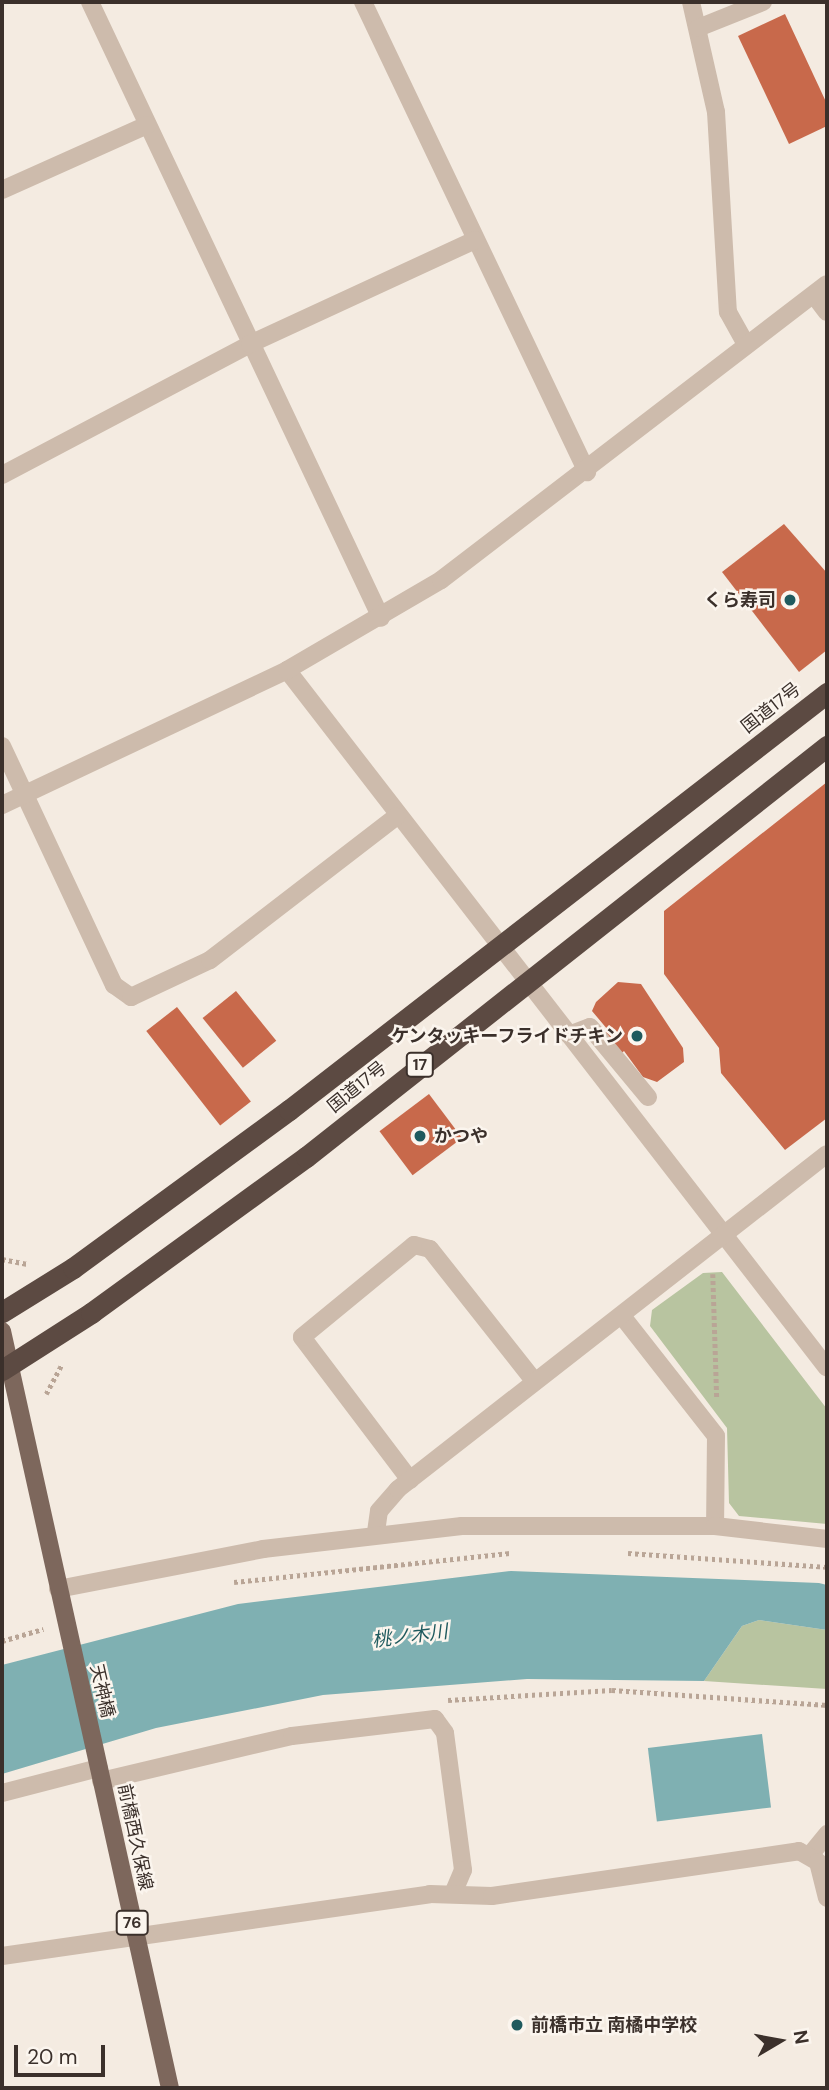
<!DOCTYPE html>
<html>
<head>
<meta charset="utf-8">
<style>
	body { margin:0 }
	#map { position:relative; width:829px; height:2090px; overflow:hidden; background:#f4ebe1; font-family:"DM Sans","Noto Sans JP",sans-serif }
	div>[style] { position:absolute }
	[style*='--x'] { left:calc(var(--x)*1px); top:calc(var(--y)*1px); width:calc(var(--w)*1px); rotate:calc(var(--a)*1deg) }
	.green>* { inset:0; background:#b8c4a0 }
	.water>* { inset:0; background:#7fb0b2; transform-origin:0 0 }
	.building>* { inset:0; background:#c8694b; transform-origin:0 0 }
	.path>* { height:4.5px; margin-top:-2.25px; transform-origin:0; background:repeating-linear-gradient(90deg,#b9a596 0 3.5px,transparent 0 7px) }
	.minor>* { height:18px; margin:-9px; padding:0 9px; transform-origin:9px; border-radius:9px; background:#cdbbac }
	.major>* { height:18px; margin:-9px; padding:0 9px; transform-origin:9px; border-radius:9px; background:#7d675c }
	.highway>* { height:21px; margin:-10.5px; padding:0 10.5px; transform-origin:10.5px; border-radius:10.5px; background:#5c4a42 }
	.dots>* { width:19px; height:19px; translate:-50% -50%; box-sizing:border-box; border:4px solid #fbf5ee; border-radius:50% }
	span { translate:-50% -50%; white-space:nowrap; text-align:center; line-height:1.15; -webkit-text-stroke:5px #fbf5ee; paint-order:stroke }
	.shield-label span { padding:2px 5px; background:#fbf5ee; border:2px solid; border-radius:5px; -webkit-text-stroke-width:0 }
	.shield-label { font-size:16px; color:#3b302b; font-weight:700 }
	.poi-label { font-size:18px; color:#3b302b; font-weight:700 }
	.right { translate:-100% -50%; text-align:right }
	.left { translate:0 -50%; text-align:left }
	.street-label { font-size:18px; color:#3b302b }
	.water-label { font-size:19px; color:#1f5a5e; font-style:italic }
	.frame { position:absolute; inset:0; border:4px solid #3b302b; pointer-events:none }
	.north { position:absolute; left:745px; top:2006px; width:70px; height:70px; -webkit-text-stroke:5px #fbf5ee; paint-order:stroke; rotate:80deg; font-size:19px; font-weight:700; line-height:28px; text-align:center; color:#3b302b }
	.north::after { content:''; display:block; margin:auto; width:24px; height:32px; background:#3b302b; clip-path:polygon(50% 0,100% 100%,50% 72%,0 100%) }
	.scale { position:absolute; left:14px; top:2045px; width:91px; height:32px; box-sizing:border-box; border:4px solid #3b302b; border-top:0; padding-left:9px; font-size:21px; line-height:24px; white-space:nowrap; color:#3b302b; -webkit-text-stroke:5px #fbf5ee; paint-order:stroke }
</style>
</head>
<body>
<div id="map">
	<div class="green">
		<i style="clip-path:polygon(722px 1272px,827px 1409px,827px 1524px,739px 1516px,729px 1503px,727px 1428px,650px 1326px,652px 1310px,703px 1273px)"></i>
		<i style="clip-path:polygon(759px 1620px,827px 1630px,827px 1689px,704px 1681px,742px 1626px)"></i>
	</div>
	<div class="water">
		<i style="clip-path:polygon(511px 1571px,819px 1583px,827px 1585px,827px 1630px,759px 1620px,742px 1626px,704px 1681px,527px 1679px,323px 1695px,156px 1728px,2px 1774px,2px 1665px,238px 1604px)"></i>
		<i style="left:762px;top:1734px;width:74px;height:115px;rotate:83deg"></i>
	</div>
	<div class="building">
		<i style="clip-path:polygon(785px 14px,827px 104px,827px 126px,789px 144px,738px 36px)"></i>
		<i style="clip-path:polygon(784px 524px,827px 573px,827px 650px,799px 672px,722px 572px)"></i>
		<i style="clip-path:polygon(827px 782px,827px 1118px,785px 1150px,721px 1073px,719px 1048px,664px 974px,664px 911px)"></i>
		<i style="clip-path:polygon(618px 982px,641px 984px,683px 1048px,684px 1062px,657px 1082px,643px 1077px,624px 1051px,610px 1063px,594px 1041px,608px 1030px,592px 1011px,596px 1002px)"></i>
		<i style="left:236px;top:991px;width:64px;height:43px;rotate:51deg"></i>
		<i style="left:177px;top:1007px;width:120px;height:39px;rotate:52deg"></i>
		<i style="left:429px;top:1094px;width:55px;height:62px;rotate:53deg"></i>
	</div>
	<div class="path">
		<i style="--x:2;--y:1259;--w:26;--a:11"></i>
		<i style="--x:713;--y:1274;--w:124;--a:88.2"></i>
		<i style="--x:46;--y:1394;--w:34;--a:-62"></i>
		<i style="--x:628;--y:1553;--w:199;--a:4"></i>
		<i style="--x:234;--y:1582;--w:279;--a:-6"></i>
		<i style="--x:2;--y:1641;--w:43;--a:-16.3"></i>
		<i style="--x:448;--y:1700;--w:164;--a:-3.5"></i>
		<i style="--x:612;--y:1690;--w:216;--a:4"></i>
	</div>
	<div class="minor">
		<i style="--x:90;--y:2;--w:681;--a:64.71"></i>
		<i style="--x:363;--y:2;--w:521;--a:64.52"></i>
		<i style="--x:691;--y:2;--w:113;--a:77.2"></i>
		<i style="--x:716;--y:112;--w:200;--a:86.6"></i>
		<i style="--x:728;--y:312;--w:38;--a:61"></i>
		<i style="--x:698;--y:28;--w:70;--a:-21.8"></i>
		<i style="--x:2;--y:190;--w:159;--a:-24.1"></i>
		<i style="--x:814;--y:295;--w:21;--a:53"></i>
		<i style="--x:2;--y:475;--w:280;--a:-27.8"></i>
		<i style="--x:250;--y:344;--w:248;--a:-24.8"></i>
		<i style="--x:287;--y:670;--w:882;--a:52.27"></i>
		<i style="--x:2;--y:746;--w:264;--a:64.9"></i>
		<i style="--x:114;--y:985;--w:21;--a:35"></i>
		<i style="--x:131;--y:997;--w:87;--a:-25.1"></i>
		<i style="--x:210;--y:960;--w:235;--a:-37.6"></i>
		<i style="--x:2;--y:805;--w:315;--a:-25.3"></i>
		<i style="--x:287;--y:670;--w:178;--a:-30.3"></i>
		<i style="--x:441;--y:580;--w:486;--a:-37.5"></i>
		<i style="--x:569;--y:1035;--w:22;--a:-21"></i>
		<i style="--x:590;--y:1027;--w:91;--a:50.4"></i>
		<i style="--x:622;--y:1316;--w:152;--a:51.9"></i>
		<i style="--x:716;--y:1436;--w:90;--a:90.6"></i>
		<i style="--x:410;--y:1480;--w:179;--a:-127.1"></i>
		<i style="--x:302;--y:1337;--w:145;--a:-39.4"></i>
		<i style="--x:414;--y:1245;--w:16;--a:14"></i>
		<i style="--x:430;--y:1249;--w:169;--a:51.7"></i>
		<i style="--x:376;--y:1532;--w:21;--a:-82"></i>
		<i style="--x:379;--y:1511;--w:29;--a:-49"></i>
		<i style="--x:398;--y:1489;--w:544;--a:-37.99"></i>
		<i style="--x:58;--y:1589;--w:209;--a:-11"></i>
		<i style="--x:263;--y:1549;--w:200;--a:-6.6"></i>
		<i style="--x:462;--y:1526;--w:253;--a:0"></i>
		<i style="--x:715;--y:1526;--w:113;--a:6.6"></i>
		<i style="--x:101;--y:1781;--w:196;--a:-13.3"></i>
		<i style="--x:292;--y:1736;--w:144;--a:-6.8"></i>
		<i style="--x:435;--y:1719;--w:17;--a:54"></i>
		<i style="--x:445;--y:1733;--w:138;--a:82.5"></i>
		<i style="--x:463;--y:1870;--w:26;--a:113"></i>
		<i style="--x:2;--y:1793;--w:100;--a:-14.5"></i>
		<i style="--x:811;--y:1854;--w:26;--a:-51"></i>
		<i style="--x:2;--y:1956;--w:432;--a:-8.2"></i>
		<i style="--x:430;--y:1894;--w:62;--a:1.8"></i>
		<i style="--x:492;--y:1896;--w:310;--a:-8.3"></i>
		<i style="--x:799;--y:1851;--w:22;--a:30"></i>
		<i style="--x:818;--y:1862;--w:37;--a:76"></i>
	</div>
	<div class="major">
		<i style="--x:2;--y:1331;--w:775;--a:77.49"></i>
	</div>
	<div class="highway">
		<i style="--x:2;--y:1312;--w:84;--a:-31.8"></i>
		<i style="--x:73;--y:1268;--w:268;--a:-36.2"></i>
		<i style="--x:289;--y:1110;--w:681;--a:-37.78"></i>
		<i style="--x:2;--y:1370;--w:106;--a:-32.6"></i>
		<i style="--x:91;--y:1313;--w:266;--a:-36"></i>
		<i style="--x:306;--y:1157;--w:664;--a:-38.27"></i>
	</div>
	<div class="dots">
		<i style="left:790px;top:600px;background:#1f5a5e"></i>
		<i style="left:637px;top:1036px;background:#1f5a5e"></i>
		<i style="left:420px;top:1136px;background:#1f5a5e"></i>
		<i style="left:517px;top:2025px;background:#1f5a5e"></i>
	</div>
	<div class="shield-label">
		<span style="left:420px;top:1065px">17</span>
		<span style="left:132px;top:1923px">76</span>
	</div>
	<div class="poi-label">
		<span class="right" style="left:776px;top:600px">くら寿司</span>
		<span class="right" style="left:623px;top:1036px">ケンタッキーフライドチキン</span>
		<span class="left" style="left:434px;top:1136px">かつや</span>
		<span class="left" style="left:531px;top:2025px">前橋市立 南橘中学校</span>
	</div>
	<div class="street-label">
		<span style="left:771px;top:708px;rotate:-38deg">国道17号</span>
		<span style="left:357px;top:1087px;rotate:-39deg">国道17号</span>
		<span style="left:102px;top:1691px;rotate:77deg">天神橋</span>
		<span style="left:135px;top:1837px;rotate:78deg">前橋西久保線</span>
	</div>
	<div class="water-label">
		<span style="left:410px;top:1636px;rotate:-7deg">桃ノ木川</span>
	</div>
	<div class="frame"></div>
	<div class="north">N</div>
	<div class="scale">20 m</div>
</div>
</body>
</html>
